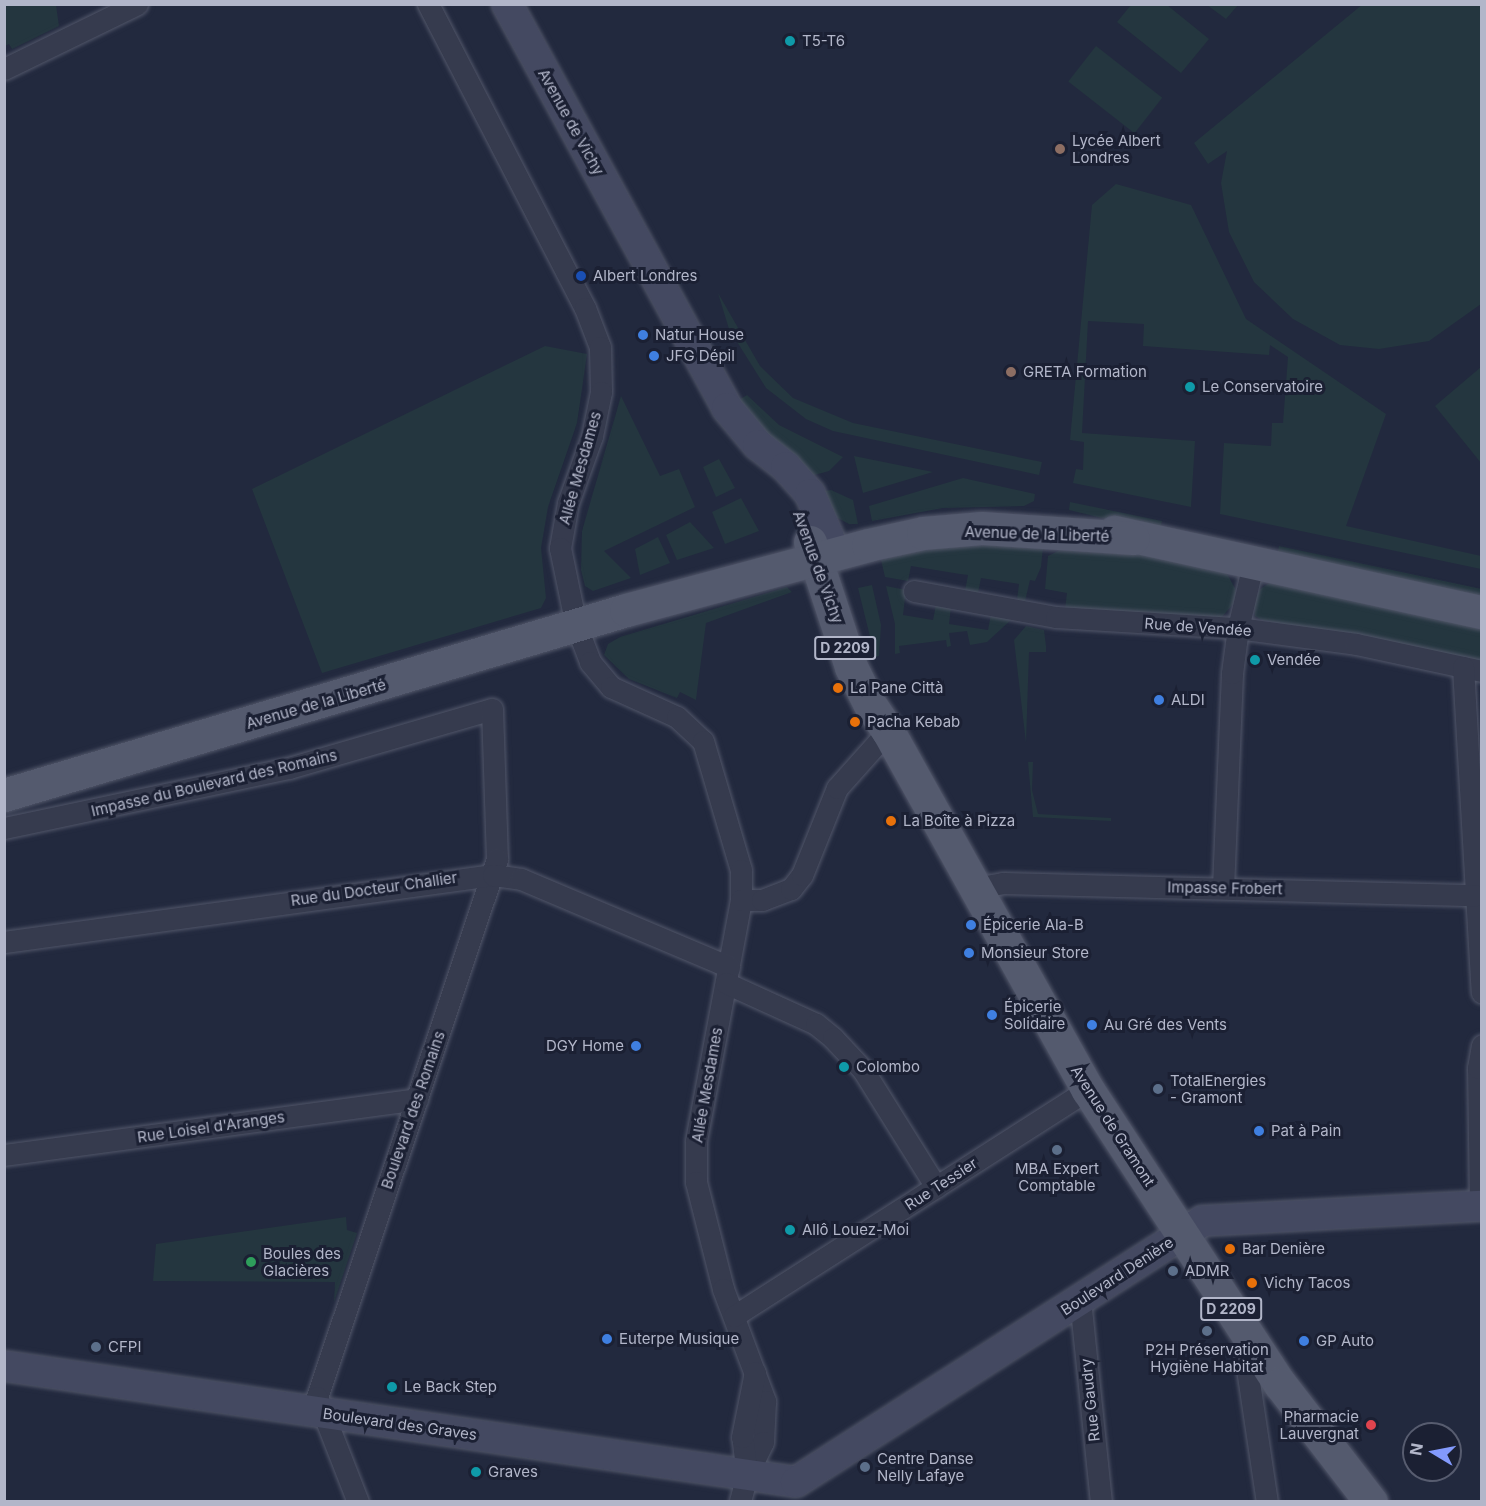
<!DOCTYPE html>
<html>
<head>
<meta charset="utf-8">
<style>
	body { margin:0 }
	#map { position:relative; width:1486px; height:1506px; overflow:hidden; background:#22293e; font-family:Inter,sans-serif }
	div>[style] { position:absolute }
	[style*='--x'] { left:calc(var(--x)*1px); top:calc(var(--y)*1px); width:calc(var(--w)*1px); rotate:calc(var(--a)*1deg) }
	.green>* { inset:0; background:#24363f; transform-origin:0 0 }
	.roads { filter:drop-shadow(0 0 2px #515669) drop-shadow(0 0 2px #515669) }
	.street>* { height:21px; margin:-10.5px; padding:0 10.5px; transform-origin:10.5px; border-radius:10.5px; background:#363b4e }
	.secondary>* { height:30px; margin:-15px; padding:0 15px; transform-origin:15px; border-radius:15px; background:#444961 }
	.primary>* { height:33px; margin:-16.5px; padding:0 16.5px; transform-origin:16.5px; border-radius:16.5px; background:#545a6e }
	.dots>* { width:16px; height:16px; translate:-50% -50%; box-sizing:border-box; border:3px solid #1b2033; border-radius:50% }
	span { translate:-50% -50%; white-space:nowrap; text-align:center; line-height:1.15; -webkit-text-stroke:6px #1b2033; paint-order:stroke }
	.shield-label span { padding:2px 4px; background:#1b2033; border:2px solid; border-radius:4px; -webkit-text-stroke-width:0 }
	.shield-label { font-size:14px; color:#b2b6c9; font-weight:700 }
	.poi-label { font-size:15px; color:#b2b6c9 }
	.left { translate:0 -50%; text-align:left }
	.right { translate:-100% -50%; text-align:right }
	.street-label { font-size:15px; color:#b2b6c9 }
	.frame { position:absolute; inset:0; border:6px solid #b2b6c9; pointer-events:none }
	.north { position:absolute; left:1402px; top:1422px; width:60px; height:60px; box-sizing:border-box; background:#1b2033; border:2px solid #575c6f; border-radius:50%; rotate:280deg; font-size:16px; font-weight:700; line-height:24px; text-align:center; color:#b2b6c9 }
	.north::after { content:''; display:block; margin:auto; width:21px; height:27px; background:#839afd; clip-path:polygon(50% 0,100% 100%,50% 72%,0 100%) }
</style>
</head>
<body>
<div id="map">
	<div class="green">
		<i style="clip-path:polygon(5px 4px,56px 5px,59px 26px,12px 49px,9px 44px,5px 46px)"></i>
		<i style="clip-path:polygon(1363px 4px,1482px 5px,1481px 304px,1429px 341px,1379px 349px,1340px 345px,1293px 319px,1254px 282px,1229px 232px,1221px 183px,1227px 151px,1208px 164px,1194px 143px)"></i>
		<i style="clip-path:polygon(1131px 5px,1167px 5px,1209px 39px,1181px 73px,1117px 22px)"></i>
		<i style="clip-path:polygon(1207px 5px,1238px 5px,1226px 19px)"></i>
		<i style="left:1096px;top:46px;width:84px;height:45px;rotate:38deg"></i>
		<i style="clip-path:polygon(1116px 184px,1191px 205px,1246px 319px,1386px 414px,1346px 526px,1481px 556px,1481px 569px,1220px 514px,1224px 443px,1271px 446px,1272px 423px,1283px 423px,1288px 357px,1270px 345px,1269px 355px,1143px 346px,1144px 324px,1088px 321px,1082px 433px,1195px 441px,1191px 507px,1073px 483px,1076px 469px,1083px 470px,1084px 442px,1070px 440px,1092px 205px)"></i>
		<i style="clip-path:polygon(718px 293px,760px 366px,793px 398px,853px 423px,1042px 462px,1039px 475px,833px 431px,806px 419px,766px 388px,729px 329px)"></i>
		<i style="clip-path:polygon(545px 346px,587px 354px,577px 423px,548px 507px,541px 548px,546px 598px,541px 608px,322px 673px,252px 489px)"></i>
		<i style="clip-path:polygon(1481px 367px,1481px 463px,1435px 406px)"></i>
		<i style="clip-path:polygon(747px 395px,779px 425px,843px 457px,829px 471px,811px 476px,732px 404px)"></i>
		<i style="clip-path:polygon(621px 396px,660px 476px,679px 469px,695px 507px,604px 551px,631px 578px,593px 591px,585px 586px,581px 570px,582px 531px)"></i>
		<i style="clip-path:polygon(854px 456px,933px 472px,863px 493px)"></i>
		<i style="clip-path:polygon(719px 459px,735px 488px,716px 497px,703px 467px)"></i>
		<i style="clip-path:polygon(963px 478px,1035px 494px,1034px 501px,1024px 506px,943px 508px,872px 521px,869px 506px)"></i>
		<i style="clip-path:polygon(831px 490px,853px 500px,858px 524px,849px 524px,832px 515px,823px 491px)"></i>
		<i style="clip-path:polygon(741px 498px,759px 531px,725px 544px,712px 512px)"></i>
		<i style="clip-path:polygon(1070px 502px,1162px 521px,1159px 532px,1069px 510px)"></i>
		<i style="clip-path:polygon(690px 522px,714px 548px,677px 560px,666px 535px)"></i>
		<i style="clip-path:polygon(658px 537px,670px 563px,640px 575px,635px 549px)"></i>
		<i style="clip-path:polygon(1044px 537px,1041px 567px,1035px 581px,1030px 580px,1025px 601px,1017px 600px,1019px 584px,981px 578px,978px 593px,965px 591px,968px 575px,960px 574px,911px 566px,908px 581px,885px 577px,881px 560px,921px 549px)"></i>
		<i style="left:1279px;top:546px;width:207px;height:13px;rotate:12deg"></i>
		<i style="clip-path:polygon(1064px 548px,1127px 549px,1226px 572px,1236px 590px,1234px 603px,1221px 618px,1065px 609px,1067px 593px,1045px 589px,1048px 556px)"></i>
		<i style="clip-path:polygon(1272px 581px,1481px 624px,1481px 662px,1262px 620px,1255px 616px,1254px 603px,1259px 590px)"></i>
		<i style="clip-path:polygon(872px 585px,881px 625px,879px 656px,875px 657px,858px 588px)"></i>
		<i style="clip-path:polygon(886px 586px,906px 590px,903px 615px,933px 620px,936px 605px,951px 607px,949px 624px,988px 630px,991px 614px,1013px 618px,987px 642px,970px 645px,967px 631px,949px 633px,951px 646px,947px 647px,946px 640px,899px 646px,900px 653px,895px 654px,895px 624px)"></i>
		<i style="clip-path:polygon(787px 587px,792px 592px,706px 623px,695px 707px,696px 700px,680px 692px,677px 698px,629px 679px,604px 655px,608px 644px,620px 637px)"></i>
		<i style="clip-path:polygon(1026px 626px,1044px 630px,1046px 646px,1046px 652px,1029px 652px,1026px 743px,1014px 640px)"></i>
		<i style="clip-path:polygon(1028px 762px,1033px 762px,1032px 790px,1038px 814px,1111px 818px,1111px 821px,1033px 817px)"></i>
		<i style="clip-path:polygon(346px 1217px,347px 1230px,357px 1233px,334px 1302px,335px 1282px,153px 1281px,156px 1244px)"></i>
	</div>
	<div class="roads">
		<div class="street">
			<i style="--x:428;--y:4;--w:342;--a:62.7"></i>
			<i style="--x:585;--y:308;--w:42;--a:69"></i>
			<i style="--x:600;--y:347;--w:45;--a:88.7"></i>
			<i style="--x:601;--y:392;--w:45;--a:101.6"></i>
			<i style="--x:592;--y:436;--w:71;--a:109.7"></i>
			<i style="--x:568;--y:503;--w:46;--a:100.1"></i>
			<i style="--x:560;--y:548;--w:79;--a:78.3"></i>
			<i style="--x:576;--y:625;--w:40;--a:69"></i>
			<i style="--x:590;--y:662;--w:33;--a:50"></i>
			<i style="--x:611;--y:687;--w:72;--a:24.4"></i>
			<i style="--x:677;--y:717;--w:35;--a:43"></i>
			<i style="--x:703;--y:741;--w:134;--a:73.6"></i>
			<i style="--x:741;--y:870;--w:30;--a:90"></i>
			<i style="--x:741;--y:900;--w:245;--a:100.6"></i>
			<i style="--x:696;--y:1141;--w:41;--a:90"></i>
			<i style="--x:696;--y:1182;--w:110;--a:75.8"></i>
			<i style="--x:723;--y:1289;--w:120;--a:69.4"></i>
			<i style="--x:765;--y:1401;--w:41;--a:92.8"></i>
			<i style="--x:763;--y:1442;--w:37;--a:116"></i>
			<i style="--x:747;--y:1475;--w:28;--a:105"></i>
			<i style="--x:4;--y:69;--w:148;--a:-26"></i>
			<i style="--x:914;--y:591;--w:144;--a:10.4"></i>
			<i style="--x:1056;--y:617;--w:182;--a:3.5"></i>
			<i style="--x:1238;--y:628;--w:119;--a:7.7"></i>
			<i style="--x:1356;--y:644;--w:129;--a:12.1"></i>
			<i style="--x:1463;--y:667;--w:326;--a:86.7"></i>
			<i style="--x:4;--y:828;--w:291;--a:-11.9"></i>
			<i style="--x:289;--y:768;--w:211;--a:-16.2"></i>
			<i style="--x:492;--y:709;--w:150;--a:88.1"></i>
			<i style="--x:497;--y:859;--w:567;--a:108.5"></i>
			<i style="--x:317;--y:1397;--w:113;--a:68.7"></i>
			<i style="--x:975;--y:888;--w:28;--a:-10"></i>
			<i style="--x:1003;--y:883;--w:472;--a:1.5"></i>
			<i style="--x:1223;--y:888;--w:215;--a:-87.6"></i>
			<i style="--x:1232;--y:673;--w:45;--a:-82.4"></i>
			<i style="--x:1238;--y:628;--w:66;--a:-76.8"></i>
			<i style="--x:741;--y:900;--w:21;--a:0"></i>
			<i style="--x:762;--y:900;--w:31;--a:-21"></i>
			<i style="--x:791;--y:889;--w:18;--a:-52"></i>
			<i style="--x:802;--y:875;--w:94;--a:-68.1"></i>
			<i style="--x:837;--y:788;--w:76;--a:-48.2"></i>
			<i style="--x:4;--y:942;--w:494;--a:-7.8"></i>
			<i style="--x:493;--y:875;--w:28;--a:8"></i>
			<i style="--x:521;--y:879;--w:226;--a:22.9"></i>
			<i style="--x:726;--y:983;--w:99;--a:24.5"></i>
			<i style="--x:816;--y:1024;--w:22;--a:39"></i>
			<i style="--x:833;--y:1038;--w:44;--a:46.8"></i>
			<i style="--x:863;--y:1070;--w:138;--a:58"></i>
			<i style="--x:4;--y:1155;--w:417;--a:-7.7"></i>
			<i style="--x:1480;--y:1206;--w:138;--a:-90.8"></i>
			<i style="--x:1478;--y:1068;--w:23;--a:-80"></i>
			<i style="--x:1080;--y:1299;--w:204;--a:84.1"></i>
			<i style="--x:734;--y:1316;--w:420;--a:-32.6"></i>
			<i style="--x:1249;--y:1337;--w:25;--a:97"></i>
			<i style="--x:1246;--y:1362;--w:142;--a:81.5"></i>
			<i style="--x:747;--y:1475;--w:38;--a:-97"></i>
			<i style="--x:742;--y:1437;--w:66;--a:-78.7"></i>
		</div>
		<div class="secondary">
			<i style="--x:507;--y:4;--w:460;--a:61.4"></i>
			<i style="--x:727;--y:408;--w:48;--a:50"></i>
			<i style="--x:758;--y:445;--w:36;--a:38"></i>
			<i style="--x:786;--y:467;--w:36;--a:48"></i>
			<i style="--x:810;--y:494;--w:48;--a:66.6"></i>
			<i style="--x:4;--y:1366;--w:800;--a:8.33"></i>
			<i style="--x:796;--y:1482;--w:483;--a:-32.7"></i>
			<i style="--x:1202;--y:1221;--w:280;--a:-3.1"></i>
		</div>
		<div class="primary">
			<i style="--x:1114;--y:532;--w:377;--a:12.3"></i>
			<i style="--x:810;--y:542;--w:132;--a:71.8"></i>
			<i style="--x:851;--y:667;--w:40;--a:63.4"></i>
			<i style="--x:869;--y:703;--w:34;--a:56"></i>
			<i style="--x:888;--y:731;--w:411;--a:60.9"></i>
			<i style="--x:1088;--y:1090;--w:351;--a:56.9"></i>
			<i style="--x:1280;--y:1384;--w:149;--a:52.4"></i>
			<i style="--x:4;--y:795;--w:649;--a:-16.56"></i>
			<i style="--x:626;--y:610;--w:251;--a:-15"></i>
			<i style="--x:868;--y:545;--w:56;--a:-12.3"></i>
			<i style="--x:923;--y:533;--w:59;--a:-4.8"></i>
			<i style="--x:982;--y:528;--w:151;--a:3.8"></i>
		</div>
	</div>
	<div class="dots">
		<i style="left:790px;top:41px;background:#0f9aa8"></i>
		<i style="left:1060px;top:149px;background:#8d6e63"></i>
		<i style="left:581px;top:276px;background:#1a4fb4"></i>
		<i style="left:643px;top:335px;background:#3f7fe0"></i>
		<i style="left:654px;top:356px;background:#3f7fe0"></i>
		<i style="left:1011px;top:372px;background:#8d6e63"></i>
		<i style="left:1190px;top:387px;background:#0f9aa8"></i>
		<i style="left:1255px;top:660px;background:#0f9aa8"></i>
		<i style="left:838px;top:688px;background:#e8710a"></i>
		<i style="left:1159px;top:700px;background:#3f7fe0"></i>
		<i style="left:855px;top:722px;background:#e8710a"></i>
		<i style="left:891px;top:821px;background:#e8710a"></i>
		<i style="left:971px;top:925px;background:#3f7fe0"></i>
		<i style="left:969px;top:953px;background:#3f7fe0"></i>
		<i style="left:992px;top:1015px;background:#3f7fe0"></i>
		<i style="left:1092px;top:1025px;background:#3f7fe0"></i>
		<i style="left:636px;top:1046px;background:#3f7fe0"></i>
		<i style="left:844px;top:1067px;background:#0f9aa8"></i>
		<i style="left:1158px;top:1089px;background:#5c6f8a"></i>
		<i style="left:1259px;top:1131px;background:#3f7fe0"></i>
		<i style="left:1057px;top:1150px;background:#5c6f8a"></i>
		<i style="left:790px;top:1230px;background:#0f9aa8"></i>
		<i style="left:1230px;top:1249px;background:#e8710a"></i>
		<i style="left:251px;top:1262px;background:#2e9e5b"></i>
		<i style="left:1173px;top:1271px;background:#5c6f8a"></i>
		<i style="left:1252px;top:1283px;background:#e8710a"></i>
		<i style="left:1207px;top:1331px;background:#5c6f8a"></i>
		<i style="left:607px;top:1339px;background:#3f7fe0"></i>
		<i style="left:1304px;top:1341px;background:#3f7fe0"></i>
		<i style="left:96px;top:1347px;background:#5c6f8a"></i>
		<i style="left:392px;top:1387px;background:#0f9aa8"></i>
		<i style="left:1371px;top:1425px;background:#e0444e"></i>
		<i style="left:865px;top:1467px;background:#5c6f8a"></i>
		<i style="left:476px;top:1472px;background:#0f9aa8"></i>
	</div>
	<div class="shield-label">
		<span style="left:845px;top:648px">D 2209</span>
		<span style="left:1231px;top:1309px">D 2209</span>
	</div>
	<div class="poi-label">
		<span class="left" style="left:802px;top:41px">T5-T6</span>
		<span class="left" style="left:1072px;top:149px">Lycée Albert<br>Londres</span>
		<span class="left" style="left:593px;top:276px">Albert Londres</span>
		<span class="left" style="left:655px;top:335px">Natur House</span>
		<span class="left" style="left:666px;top:356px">JFG Dépil</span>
		<span class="left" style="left:1023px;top:372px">GRETA Formation</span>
		<span class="left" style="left:1202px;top:387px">Le Conservatoire</span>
		<span class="left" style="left:1267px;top:660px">Vendée</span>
		<span class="left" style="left:850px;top:688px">La Pane Città</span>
		<span class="left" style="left:1171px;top:700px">ALDI</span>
		<span class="left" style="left:867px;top:722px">Pacha Kebab</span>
		<span class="left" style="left:903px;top:821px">La Boîte à Pizza</span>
		<span class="left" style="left:983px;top:925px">Épicerie Ala-B</span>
		<span class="left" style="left:981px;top:953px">Monsieur Store</span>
		<span class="left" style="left:1004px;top:1015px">Épicerie<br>Solidaire</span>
		<span class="left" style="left:1104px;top:1025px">Au Gré des Vents</span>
		<span class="right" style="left:624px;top:1046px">DGY Home</span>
		<span class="left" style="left:856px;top:1067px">Colombo</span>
		<span class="left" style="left:1170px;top:1089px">TotalEnergies<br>- Gramont</span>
		<span class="left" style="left:1271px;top:1131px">Pat à Pain</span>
		<span style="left:1057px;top:1177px">MBA Expert<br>Comptable</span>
		<span class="left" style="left:802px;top:1230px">Allô Louez-Moi</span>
		<span class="left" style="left:1242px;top:1249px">Bar Denière</span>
		<span class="left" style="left:263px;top:1262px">Boules des<br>Glacières</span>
		<span class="left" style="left:1185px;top:1271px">ADMR</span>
		<span class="left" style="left:1264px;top:1283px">Vichy Tacos</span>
		<span class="left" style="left:619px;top:1339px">Euterpe Musique</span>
		<span class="left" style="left:1316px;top:1341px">GP Auto</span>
		<span class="left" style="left:108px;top:1347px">CFPI</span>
		<span style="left:1207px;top:1358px">P2H Préservation<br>Hygiène Habitat</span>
		<span class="left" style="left:404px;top:1387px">Le Back Step</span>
		<span class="right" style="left:1359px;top:1425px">Pharmacie<br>Lauvergnat</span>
		<span class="left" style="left:877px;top:1467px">Centre Danse<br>Nelly Lafaye</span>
		<span class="left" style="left:488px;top:1472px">Graves</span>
	</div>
	<div class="street-label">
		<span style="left:571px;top:122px;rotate:61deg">Avenue de Vichy</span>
		<span style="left:580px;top:468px;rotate:-74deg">Allée Mesdames</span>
		<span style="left:1037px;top:534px;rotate:2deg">Avenue de la Liberté</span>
		<span style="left:818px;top:567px;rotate:70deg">Avenue de Vichy</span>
		<span style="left:1198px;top:627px;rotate:4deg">Rue de Vendée</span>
		<span style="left:316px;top:704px;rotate:-16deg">Avenue de la Liberté</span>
		<span style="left:214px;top:783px;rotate:-13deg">Impasse du Boulevard des Romains</span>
		<span style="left:1225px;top:888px;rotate:1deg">Impasse Frobert</span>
		<span style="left:374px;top:889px;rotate:-8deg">Rue du Docteur Challier</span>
		<span style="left:707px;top:1085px;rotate:-80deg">Allée Mesdames</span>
		<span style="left:413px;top:1110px;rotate:-71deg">Boulevard des Romains</span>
		<span style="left:1113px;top:1126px;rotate:57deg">Avenue de Gramont</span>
		<span style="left:211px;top:1127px;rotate:-8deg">Rue Loisel d'Aranges</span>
		<span style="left:941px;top:1184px;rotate:-33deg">Rue Tessier</span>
		<span style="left:1117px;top:1276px;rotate:-33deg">Boulevard Denière</span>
		<span style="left:1090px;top:1400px;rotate:-96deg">Rue Gaudry</span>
		<span style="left:400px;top:1424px;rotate:8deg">Boulevard des Graves</span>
	</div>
	<div class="frame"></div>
	<div class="north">N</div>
</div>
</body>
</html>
